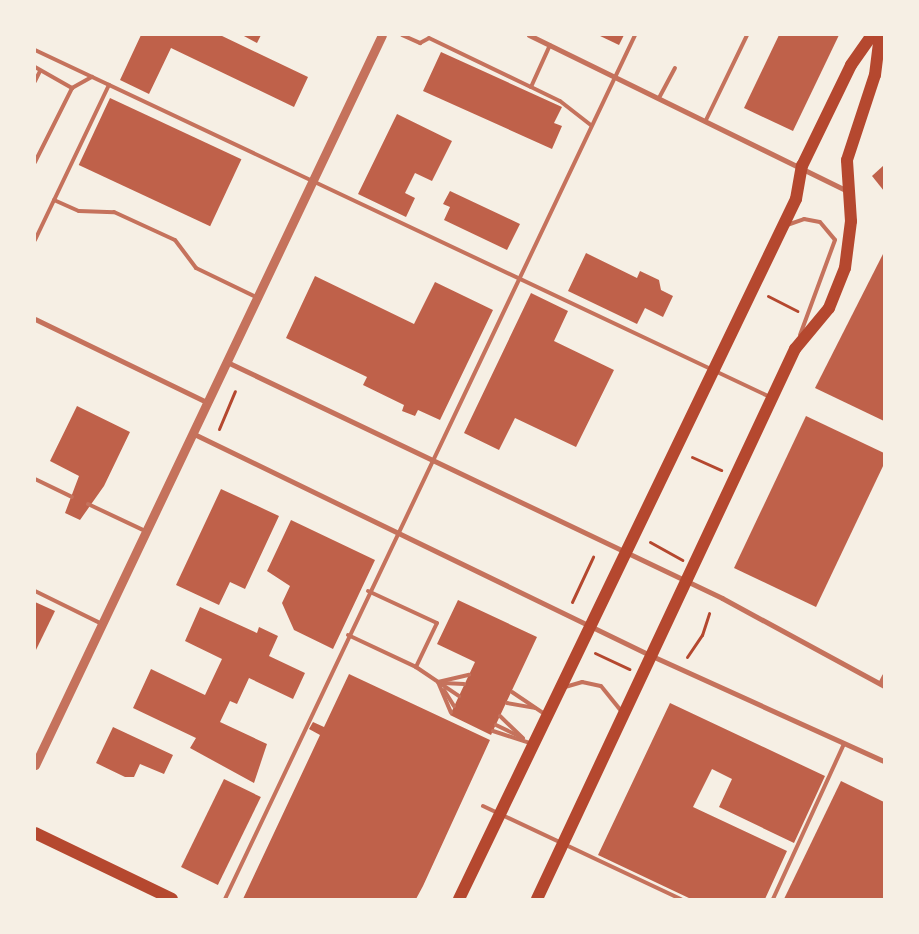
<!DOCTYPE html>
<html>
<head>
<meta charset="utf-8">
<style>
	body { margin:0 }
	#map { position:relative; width:919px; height:934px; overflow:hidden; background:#f6efe4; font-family:"Exo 2",sans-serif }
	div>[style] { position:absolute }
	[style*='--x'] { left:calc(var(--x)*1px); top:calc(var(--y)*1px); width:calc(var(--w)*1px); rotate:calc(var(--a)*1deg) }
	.building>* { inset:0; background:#bf614a; transform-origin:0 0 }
	.path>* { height:3px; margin:-1.5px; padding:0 1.5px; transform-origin:1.5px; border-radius:1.5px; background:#b5482f }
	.service>* { height:4px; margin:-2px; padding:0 2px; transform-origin:2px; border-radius:2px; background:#c5725c }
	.minor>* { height:5px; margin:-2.5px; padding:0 2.5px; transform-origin:2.5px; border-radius:2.5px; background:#c5725c }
	.tertiary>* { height:9px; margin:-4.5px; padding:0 4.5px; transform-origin:4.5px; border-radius:4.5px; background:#c5725c }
	.primary>* { height:12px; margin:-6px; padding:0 6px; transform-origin:6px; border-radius:6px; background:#b5482f }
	span { translate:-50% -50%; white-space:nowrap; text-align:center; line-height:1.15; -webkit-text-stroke:5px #f6efe4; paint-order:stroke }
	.frame { position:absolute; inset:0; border:36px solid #f6efe4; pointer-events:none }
</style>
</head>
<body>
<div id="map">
	<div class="building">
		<i style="clip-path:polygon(141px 35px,220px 35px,308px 77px,294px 107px,171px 48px,149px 94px,120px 80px)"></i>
		<i style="clip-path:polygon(242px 35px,261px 35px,257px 43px)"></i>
		<i style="clip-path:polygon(598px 35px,624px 35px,619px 45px)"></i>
		<i style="clip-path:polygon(779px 35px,839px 35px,793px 131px,744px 108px)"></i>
		<i style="clip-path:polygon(441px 52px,562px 107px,554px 123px,562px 126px,552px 149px,423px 91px)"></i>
		<i style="left:110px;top:98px;width:145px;height:74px;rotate:25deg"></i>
		<i style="clip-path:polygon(397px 114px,452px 141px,432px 181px,415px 173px,405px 193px,415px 198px,406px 217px,358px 194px)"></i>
		<i style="clip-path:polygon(884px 165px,884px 191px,872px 176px)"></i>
		<i style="clip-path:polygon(450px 191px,520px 224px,507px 250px,444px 220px,450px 207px,443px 204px)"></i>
		<i style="clip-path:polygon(884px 252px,884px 421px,815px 388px)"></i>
		<i style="clip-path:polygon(586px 253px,637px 278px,640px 271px,659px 280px,661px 290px,673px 296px,663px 317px,645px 308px,637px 324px,568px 291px)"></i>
		<i style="clip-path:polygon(315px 276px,414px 324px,435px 282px,493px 310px,440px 420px,418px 410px,415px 416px,402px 411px,404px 405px,363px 385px,367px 377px,286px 338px)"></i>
		<i style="clip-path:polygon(531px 293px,568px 311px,554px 341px,614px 370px,576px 447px,515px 418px,499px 450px,464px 433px)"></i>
		<i style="clip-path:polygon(77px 406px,130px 432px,104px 486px,80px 520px,65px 513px,79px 476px,50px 461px)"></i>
		<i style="clip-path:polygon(806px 416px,884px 453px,884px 464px,816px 607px,734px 568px)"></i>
		<i style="clip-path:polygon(221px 489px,279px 516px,245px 589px,230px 582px,219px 605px,176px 585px)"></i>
		<i style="clip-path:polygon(291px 520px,375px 560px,333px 649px,294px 630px,282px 603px,290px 586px,267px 571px)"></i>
		<i style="clip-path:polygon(458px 600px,537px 637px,491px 735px,450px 715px,475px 662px,437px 644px)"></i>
		<i style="clip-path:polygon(35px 602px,55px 611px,35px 652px)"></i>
		<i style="clip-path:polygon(200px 607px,257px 633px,259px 627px,278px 636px,269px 656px,305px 673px,293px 699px,249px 678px,237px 704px,230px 701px,220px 722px,267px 744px,254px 783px,190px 748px,196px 738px,133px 708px,151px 669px,205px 695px,222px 659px,185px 641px)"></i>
		<i style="clip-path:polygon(349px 674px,490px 740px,423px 886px,416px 899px,243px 899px,320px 735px,309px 729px,313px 722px,324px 727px)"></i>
		<i style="clip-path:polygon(670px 703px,825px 776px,794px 843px,719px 807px,732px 779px,712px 769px,693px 807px,787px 851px,765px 899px,691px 899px,598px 855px)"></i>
		<i style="clip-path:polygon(113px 727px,173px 755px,164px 774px,140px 764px,134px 777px,125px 777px,96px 763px)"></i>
		<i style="left:224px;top:779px;width:41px;height:98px;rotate:26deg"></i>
		<i style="clip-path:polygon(841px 781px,884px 802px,884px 899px,784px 899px)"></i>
	</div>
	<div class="path">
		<i style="--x:768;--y:296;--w:33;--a:27"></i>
		<i style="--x:219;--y:429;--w:41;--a:-67.2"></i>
		<i style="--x:692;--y:457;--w:32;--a:24"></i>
		<i style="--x:650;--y:542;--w:37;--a:29"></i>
		<i style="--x:572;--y:602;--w:50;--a:-65"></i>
		<i style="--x:595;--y:653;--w:38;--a:25"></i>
		<i style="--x:687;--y:657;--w:27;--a:-56"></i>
		<i style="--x:702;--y:635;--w:23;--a:-72"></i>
	</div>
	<div class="service">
		<i style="--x:402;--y:35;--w:20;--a:24"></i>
		<i style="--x:420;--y:43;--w:10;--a:-29"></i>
		<i style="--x:429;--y:38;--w:113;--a:25.7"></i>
		<i style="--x:531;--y:87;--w:32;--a:26"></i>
		<i style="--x:560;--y:101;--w:39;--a:38"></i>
		<i style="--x:35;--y:50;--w:813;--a:25.27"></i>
		<i style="--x:35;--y:67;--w:43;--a:29.6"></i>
		<i style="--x:35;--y:81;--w:11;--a:-63"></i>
		<i style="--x:531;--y:87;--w:46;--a:-65.7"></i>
		<i style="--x:659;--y:98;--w:34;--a:-62"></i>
		<i style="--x:706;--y:120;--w:94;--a:-64.2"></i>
		<i style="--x:35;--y:162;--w:83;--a:-63.4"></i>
		<i style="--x:72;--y:88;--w:23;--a:-29"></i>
		<i style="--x:54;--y:200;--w:27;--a:24"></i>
		<i style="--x:79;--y:211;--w:35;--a:2"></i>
		<i style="--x:114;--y:212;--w:67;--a:24.7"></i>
		<i style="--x:175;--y:240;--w:35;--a:53"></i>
		<i style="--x:196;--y:268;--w:67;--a:25.8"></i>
		<i style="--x:787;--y:225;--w:18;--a:-19"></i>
		<i style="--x:804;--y:219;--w:16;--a:11"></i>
		<i style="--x:820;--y:222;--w:23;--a:50"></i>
		<i style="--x:835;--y:240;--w:101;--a:110.2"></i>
		<i style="--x:35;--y:240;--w:172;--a:-64.5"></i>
		<i style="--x:35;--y:479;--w:41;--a:25.9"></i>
		<i style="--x:88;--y:504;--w:63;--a:25.3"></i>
		<i style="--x:35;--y:591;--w:75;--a:26.2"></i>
		<i style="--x:368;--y:591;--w:76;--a:24.9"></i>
		<i style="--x:437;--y:623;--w:49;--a:115.5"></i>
		<i style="--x:348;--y:635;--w:75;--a:25.2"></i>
		<i style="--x:416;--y:667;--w:52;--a:34"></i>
		<i style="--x:438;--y:682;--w:33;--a:67"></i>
		<i style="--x:438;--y:682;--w:32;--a:-13"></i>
		<i style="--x:443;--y:683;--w:21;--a:3"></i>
		<i style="--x:880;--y:684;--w:9;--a:-63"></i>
		<i style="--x:565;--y:687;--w:18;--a:-16"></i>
		<i style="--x:582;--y:682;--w:19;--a:12"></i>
		<i style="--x:601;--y:686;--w:32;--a:51"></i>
		<i style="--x:444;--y:690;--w:19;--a:58"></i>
		<i style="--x:512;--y:692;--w:40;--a:34"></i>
		<i style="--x:507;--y:703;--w:28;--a:10"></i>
		<i style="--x:500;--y:716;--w:32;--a:44"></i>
		<i style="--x:496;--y:725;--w:28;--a:26"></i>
		<i style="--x:493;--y:731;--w:40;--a:18"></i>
		<i style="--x:483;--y:806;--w:219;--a:25.2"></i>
		<i style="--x:225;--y:899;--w:956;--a:-64.61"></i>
		<i style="--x:773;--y:899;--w:170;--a:-65.4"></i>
	</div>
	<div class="minor">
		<i style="--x:529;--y:35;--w:354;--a:26.1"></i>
		<i style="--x:35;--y:319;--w:191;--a:25.8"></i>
		<i style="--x:227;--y:362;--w:548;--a:25.49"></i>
		<i style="--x:722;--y:598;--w:184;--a:28.5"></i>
		<i style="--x:192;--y:433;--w:511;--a:25.86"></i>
		<i style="--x:652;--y:656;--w:255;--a:24.4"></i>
	</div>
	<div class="tertiary">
		<i style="--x:35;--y:765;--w:808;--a:-64.58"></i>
	</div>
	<div class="primary">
		<i style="--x:35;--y:833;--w:152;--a:25.7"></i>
		<i style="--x:459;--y:899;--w:777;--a:-64.29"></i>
		<i style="--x:796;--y:199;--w:34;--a:-80"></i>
		<i style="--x:802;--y:166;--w:112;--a:-64.1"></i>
		<i style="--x:851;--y:65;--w:37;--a:-55"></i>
		<i style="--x:537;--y:899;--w:608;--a:-64.87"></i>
		<i style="--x:795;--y:349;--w:53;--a:-50.3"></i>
		<i style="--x:829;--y:308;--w:43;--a:-68.2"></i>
		<i style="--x:845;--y:268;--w:47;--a:-82.7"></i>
		<i style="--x:851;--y:221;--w:61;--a:-93.8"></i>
		<i style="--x:847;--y:160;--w:89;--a:-71.8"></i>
		<i style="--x:875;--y:75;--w:40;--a:-82.9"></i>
	</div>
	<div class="frame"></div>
</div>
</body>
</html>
